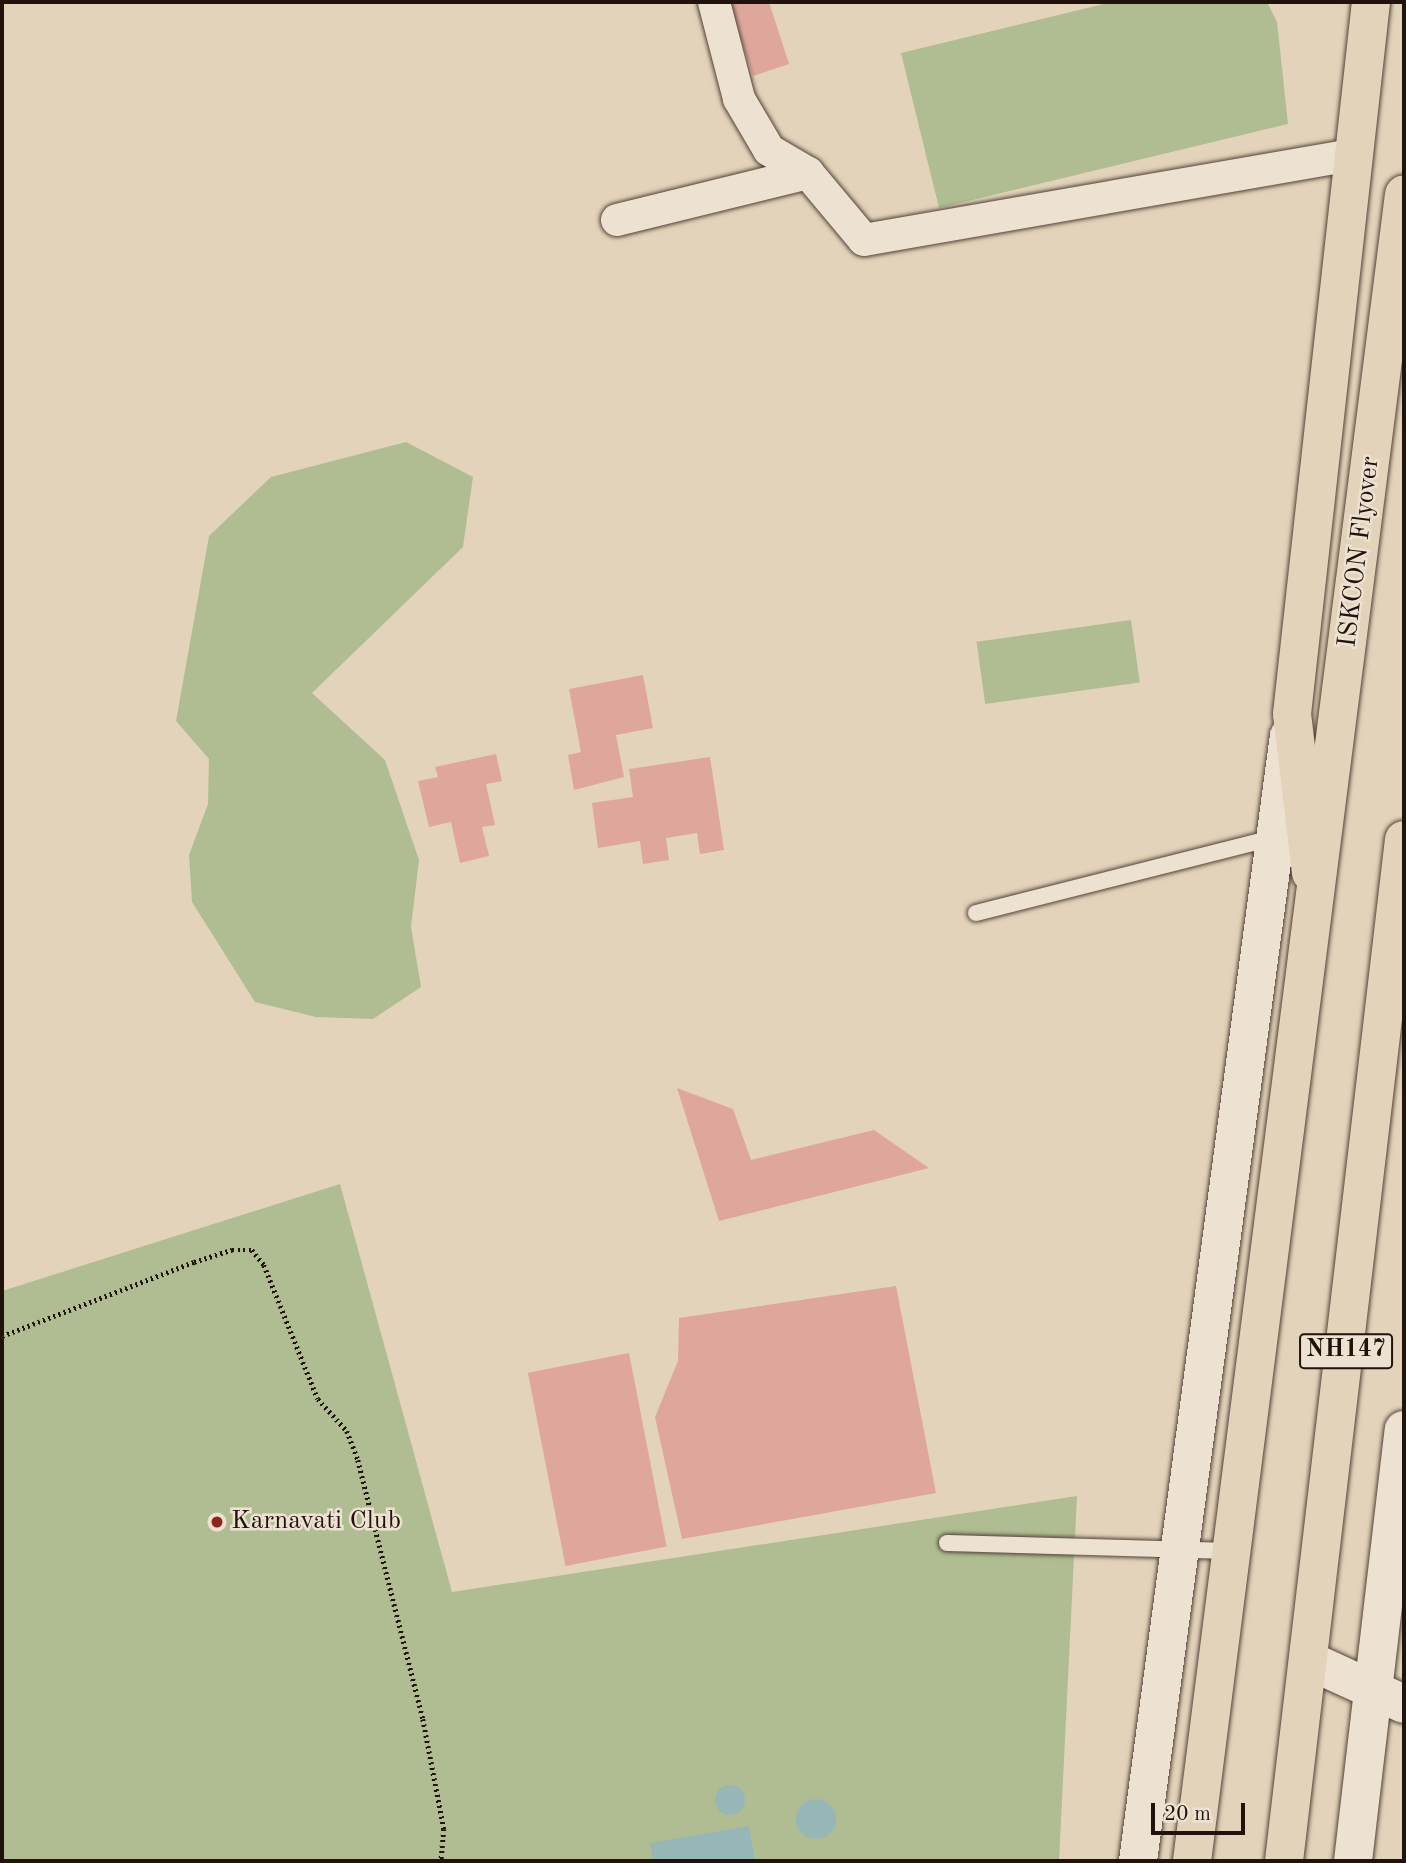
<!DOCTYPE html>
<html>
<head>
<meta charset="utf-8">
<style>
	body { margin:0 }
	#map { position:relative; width:1406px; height:1863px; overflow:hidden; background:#e3d3ba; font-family:"Old Standard TT",serif }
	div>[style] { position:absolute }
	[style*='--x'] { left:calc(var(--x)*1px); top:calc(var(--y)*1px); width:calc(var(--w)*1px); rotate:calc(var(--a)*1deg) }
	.green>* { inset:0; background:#b0bd92; transform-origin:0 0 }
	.water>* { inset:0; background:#96b7b6 }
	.round { border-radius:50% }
	.building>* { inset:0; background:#dfa79b; transform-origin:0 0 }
	.path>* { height:4.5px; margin-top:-2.25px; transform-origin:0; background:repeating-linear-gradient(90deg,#22120c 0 2px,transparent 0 5.5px) }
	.roads { filter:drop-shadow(0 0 2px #524238) drop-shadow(0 0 2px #524238) }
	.service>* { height:16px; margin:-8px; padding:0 8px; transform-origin:8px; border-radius:8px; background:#ede2d2 }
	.minor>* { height:32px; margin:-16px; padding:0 16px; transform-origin:16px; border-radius:16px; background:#ede2d2 }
	.tertiary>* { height:38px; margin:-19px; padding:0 19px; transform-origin:19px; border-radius:19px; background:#ede2d2 }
	.primary>* { height:38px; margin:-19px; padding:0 19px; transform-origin:19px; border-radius:19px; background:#e3d3ba }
	.trunk>* { height:38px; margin:-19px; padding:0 19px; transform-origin:19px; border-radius:19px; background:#e3d3ba }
	.dots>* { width:19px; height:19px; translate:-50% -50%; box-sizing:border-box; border:4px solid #ede2d2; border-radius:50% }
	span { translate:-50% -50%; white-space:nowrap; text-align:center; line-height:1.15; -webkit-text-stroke:5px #ede2d2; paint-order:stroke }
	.shield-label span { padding:2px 5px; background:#ede2d2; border:2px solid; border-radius:5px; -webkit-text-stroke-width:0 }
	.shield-label { font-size:24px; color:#22120c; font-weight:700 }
	.street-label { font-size:26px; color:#22120c }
	.poi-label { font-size:26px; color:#22120c }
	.left { translate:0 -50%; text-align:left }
	.frame { position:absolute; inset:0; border:4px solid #22120c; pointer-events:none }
	.scale { position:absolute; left:1151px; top:1803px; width:94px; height:32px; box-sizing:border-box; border:4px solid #22120c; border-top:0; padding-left:9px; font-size:21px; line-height:24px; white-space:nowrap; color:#22120c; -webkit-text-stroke:5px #ede2d2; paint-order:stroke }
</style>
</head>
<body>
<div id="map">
	<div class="green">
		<i style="clip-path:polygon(1112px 2px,1267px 2px,1277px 22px,1288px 124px,939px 208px,901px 53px)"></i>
		<i style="clip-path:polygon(406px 442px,473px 477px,463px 547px,312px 693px,385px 760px,419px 860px,411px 927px,421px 987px,373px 1019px,316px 1017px,255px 1002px,192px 902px,189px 855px,208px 804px,209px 759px,176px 721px,209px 536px,271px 477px)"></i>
		<i style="left:1131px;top:620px;width:63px;height:156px;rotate:82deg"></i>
		<i style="clip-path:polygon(340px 1184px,452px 1592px,1077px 1496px,1059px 1861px,2px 1861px,2px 1291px)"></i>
	</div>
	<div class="water">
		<i class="round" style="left:715px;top:1785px;width:30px;height:30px"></i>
		<i class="round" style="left:796px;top:1799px;width:40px;height:40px"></i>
		<i style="clip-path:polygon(749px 1826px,755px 1861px,653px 1861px,650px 1843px)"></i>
	</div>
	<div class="building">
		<i style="clip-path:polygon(729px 2px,769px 2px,789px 64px,753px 76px)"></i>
		<i style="clip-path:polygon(643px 675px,653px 728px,616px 735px,624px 777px,574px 790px,568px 755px,581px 752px,569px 689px)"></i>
		<i style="clip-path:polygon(496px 754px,502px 781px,486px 784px,495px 825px,482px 827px,489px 856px,460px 863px,451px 822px,429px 827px,418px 781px,438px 777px,435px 767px)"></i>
		<i style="clip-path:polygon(710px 757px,724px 850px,700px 854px,697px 833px,666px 838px,669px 860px,643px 864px,640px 841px,598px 848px,592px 803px,633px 797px,629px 769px)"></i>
		<i style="clip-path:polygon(677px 1088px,733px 1109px,751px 1160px,874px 1130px,929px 1168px,719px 1221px)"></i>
		<i style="clip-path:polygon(896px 1286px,936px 1493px,682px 1539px,655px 1417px,678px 1361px,679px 1318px)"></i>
		<i style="left:629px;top:1353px;width:197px;height:103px;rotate:79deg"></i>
	</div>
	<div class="path">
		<i style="--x:2;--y:1336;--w:206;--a:-21.1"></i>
		<i style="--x:194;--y:1262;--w:40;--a:-18"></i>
		<i style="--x:232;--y:1250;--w:20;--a:0"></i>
		<i style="--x:252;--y:1250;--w:19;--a:51"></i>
		<i style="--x:264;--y:1265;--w:144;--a:68.1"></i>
		<i style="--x:318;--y:1399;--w:43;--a:47.8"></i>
		<i style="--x:347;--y:1431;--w:31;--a:69"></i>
		<i style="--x:358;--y:1460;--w:267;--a:75.9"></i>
		<i style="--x:423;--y:1719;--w:112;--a:79.2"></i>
		<i style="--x:444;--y:1829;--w:32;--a:95"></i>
	</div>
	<div class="roads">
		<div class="service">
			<i style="--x:976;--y:913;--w:306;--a:-14.2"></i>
			<i style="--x:947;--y:1543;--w:284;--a:1.6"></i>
		</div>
		<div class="minor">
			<i style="--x:714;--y:2;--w:100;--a:75.5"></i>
			<i style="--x:739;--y:99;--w:59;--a:59.5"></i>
			<i style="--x:769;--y:150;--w:45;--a:30.5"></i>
			<i style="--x:617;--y:220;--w:197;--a:-13.8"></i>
			<i style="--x:808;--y:173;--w:87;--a:50.1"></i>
			<i style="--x:864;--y:240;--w:495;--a:-9.9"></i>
		</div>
		<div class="tertiary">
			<i style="--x:1310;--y:1661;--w:103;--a:24.6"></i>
			<i style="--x:1138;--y:1861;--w:1135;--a:-82.36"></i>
			<i style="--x:1353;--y:1861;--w:434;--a:-83.3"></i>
		</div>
		<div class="primary">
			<i style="--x:1311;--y:873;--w:160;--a:-96.8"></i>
			<i style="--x:1292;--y:714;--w:716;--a:-83.67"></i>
		</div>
		<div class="trunk">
			<i style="--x:1192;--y:1861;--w:1680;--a:-82.75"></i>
			<i style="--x:1284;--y:1861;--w:1028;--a:-83.3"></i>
		</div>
	</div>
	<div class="dots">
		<i style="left:217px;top:1522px;background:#8f2418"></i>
	</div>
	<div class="shield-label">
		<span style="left:1346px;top:1351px">NH147</span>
	</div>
	<div class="street-label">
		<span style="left:1360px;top:552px;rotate:-83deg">ISKCON Flyover</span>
	</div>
	<div class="poi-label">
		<span class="left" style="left:231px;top:1522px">Karnavati Club</span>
	</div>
	<div class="frame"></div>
	<div class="scale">20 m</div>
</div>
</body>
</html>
